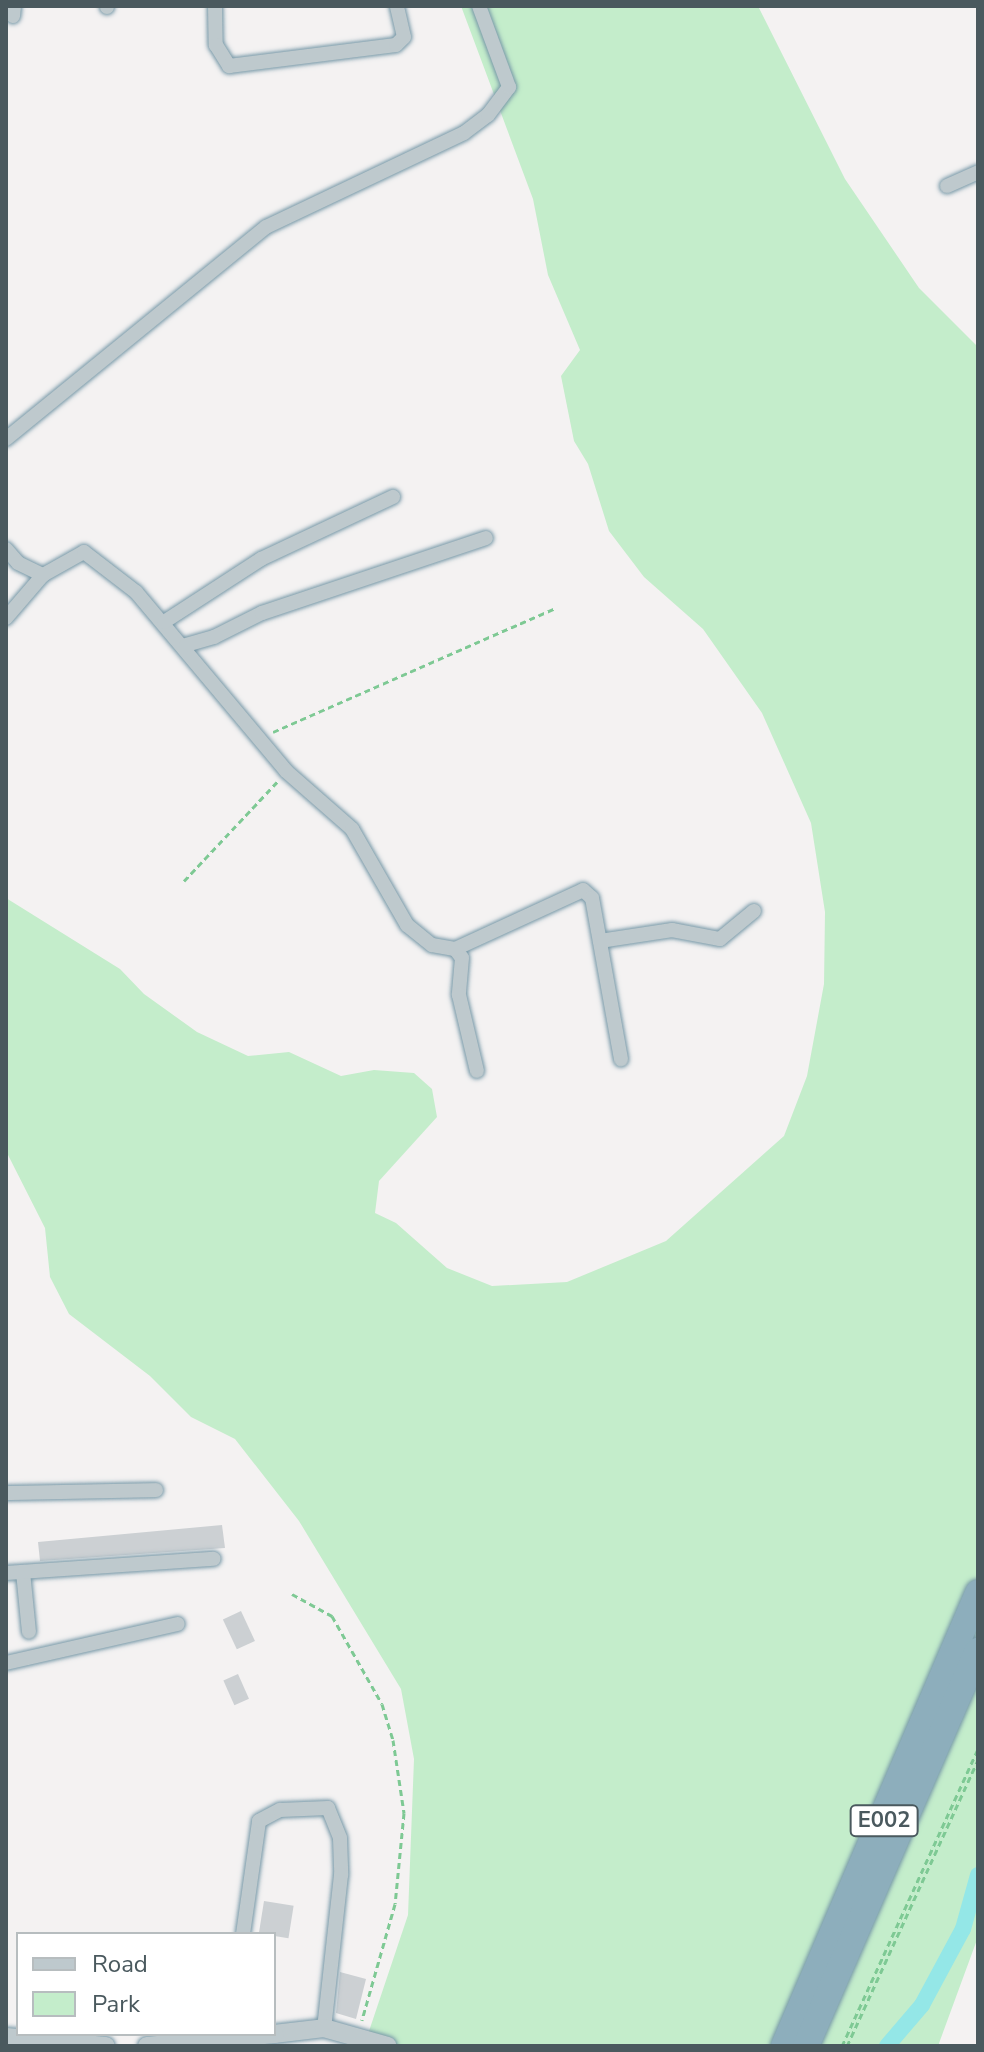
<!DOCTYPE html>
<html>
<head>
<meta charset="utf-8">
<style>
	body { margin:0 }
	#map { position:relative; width:984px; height:2052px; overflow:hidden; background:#f4f2f2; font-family:"Nunito Sans",sans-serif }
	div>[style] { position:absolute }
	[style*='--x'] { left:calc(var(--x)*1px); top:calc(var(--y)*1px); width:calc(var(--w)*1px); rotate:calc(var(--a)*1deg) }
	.green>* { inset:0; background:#c4edcb }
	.canal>* { height:16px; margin:-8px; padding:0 8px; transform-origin:8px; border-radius:8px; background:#94e7e7 }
	.building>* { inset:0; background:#ccd0d3; transform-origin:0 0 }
	.path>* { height:3px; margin-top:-1.5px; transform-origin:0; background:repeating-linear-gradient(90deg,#7ec994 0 6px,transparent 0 10px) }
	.roads { filter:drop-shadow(0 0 2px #7899a8) drop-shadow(0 0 2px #7899a8) }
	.minor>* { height:14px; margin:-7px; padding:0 7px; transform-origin:7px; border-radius:7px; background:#bec9cd }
	.tertiary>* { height:18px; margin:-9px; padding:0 9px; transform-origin:9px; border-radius:9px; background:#bec9cd }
	.motorway>* { height:26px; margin:-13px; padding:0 13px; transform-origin:13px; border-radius:13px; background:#8daebc }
	span { translate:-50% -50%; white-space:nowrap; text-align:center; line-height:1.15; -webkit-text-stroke:6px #fff; paint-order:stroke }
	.shield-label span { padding:2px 6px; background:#fff; border:2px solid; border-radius:6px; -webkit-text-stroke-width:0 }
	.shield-label { font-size:22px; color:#4a595e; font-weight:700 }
	.frame { position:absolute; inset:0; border:8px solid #4a595e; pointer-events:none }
	.legend { position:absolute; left:16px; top:1932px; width:260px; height:104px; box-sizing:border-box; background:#fff; border:2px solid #b7bdbf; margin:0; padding:10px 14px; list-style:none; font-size:24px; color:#4a595e }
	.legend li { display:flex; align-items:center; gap:16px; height:40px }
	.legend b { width:40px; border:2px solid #b7bdbf }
</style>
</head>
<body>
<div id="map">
	<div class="green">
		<i style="clip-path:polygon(461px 6px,758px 6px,845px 179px,919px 288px,978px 347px,978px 1937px,938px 2046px,364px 2046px,408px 1915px,414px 1759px,401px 1689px,299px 1521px,235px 1439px,191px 1417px,150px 1376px,69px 1314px,50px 1277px,45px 1228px,6px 1151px,6px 898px,120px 969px,144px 994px,197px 1032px,248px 1056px,289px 1052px,341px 1076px,374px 1070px,414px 1073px,432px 1089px,437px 1117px,379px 1181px,375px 1213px,396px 1223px,447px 1268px,492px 1286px,567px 1282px,666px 1241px,784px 1136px,807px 1076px,824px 984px,825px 912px,811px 823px,762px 713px,703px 629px,644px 577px,609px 531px,588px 464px,574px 441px,561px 376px,580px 350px,548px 275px,533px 199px)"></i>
	</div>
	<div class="canal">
		<i style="--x:887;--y:2046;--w:54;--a:-49.5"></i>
		<i style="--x:922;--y:2005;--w:86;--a:-61.7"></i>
		<i style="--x:963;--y:1929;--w:56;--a:-74.5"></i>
	</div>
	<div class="building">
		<i style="clip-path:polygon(222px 1525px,225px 1548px,40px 1561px,38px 1542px)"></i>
		<i style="left:241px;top:1611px;width:33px;height:20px;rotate:65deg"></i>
		<i style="left:238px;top:1674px;width:27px;height:16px;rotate:66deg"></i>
		<i style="left:264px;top:1901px;width:30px;height:33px;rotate:9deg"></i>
		<i style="clip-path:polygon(340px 1972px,366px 1979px,356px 2019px,336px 2013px)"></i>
	</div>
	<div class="path">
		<i style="--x:273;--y:732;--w:309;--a:-23.7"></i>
		<i style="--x:184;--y:881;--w:136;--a:-46.8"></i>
		<i style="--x:292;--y:1594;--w:46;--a:28.8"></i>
		<i style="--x:332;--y:1616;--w:101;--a:60.4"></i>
		<i style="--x:382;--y:1704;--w:38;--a:73"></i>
		<i style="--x:393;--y:1740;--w:74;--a:81.4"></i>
		<i style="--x:404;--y:1813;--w:91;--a:95.6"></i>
		<i style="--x:395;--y:1904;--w:121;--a:105.9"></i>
		<i style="--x:842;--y:2046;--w:327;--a:-65.4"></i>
		<i style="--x:847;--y:2046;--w:315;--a:-65.4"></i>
	</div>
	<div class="roads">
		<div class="minor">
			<i style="--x:215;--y:6;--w:39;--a:89"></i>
			<i style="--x:216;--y:45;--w:25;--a:58"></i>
			<i style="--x:229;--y:66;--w:168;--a:-7.2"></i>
			<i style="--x:396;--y:45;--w:11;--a:-45"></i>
			<i style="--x:404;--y:37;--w:32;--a:-103"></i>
			<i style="--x:107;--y:7;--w:1;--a:-90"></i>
			<i style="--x:13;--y:16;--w:10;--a:-84"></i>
			<i style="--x:947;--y:186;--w:34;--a:-24"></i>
			<i style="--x:6;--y:439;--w:335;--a:-39.2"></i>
			<i style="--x:266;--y:227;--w:219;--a:-25.4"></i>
			<i style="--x:464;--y:133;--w:30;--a:-37"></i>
			<i style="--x:488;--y:115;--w:35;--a:-53"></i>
			<i style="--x:509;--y:87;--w:86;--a:-110.3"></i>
			<i style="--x:6;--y:549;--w:18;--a:49"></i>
			<i style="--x:18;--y:563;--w:28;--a:26"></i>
			<i style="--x:43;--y:575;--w:47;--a:-29.3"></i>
			<i style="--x:84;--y:552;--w:66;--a:37.6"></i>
			<i style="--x:136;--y:592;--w:234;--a:50"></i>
			<i style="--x:286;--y:771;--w:88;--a:41.3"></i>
			<i style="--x:352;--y:829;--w:111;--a:60.2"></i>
			<i style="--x:407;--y:925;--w:32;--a:39"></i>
			<i style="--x:432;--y:945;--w:23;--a:10"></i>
			<i style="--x:455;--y:949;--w:11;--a:52"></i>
			<i style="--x:462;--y:958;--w:37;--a:95"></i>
			<i style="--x:459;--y:995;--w:78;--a:76.7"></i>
			<i style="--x:6;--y:618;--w:57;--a:-49.3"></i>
			<i style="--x:164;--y:622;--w:116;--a:-33"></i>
			<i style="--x:261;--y:559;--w:146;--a:-25.2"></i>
			<i style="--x:186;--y:645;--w:29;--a:-16"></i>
			<i style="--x:214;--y:637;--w:54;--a:-26.6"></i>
			<i style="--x:262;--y:613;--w:236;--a:-18.5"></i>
			<i style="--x:600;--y:941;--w:73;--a:-8.7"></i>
			<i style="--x:672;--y:930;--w:49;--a:10.6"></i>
			<i style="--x:720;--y:939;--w:44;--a:-39.5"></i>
			<i style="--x:455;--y:949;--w:141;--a:-24.7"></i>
			<i style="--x:583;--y:890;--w:12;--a:42"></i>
			<i style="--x:592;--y:898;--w:164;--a:79.8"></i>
			<i style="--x:6;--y:1493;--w:150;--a:-1.1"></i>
			<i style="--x:23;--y:1572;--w:60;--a:84.3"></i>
			<i style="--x:6;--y:1573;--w:208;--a:-3.9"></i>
			<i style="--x:6;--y:1663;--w:176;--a:-12.8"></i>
			<i style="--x:243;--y:1934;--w:114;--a:-81.9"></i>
			<i style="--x:259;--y:1821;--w:24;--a:-28"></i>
			<i style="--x:280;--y:1810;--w:48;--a:-2.4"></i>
			<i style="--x:328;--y:1808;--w:32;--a:68"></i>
			<i style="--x:340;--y:1838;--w:37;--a:88"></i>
			<i style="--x:341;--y:1875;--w:154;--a:96.3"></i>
		</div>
		<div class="tertiary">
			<i style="--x:274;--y:2034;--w:50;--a:-6.8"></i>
			<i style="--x:324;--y:2028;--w:66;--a:15.7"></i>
			<i style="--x:6;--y:2037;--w:100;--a:5.1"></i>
			<i style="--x:147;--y:2046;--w:128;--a:-5.4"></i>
		</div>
		<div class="motorway">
			<i style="--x:784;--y:2046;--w:493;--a:-66.8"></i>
			<i style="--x:806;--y:2046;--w:431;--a:-66.5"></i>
		</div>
	</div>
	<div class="shield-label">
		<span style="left:884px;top:1821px">E002</span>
	</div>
	<div class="frame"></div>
	<ul class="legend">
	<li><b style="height:10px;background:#bec9cd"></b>Road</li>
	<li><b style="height:22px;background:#c4edcb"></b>Park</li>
	</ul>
</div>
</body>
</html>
